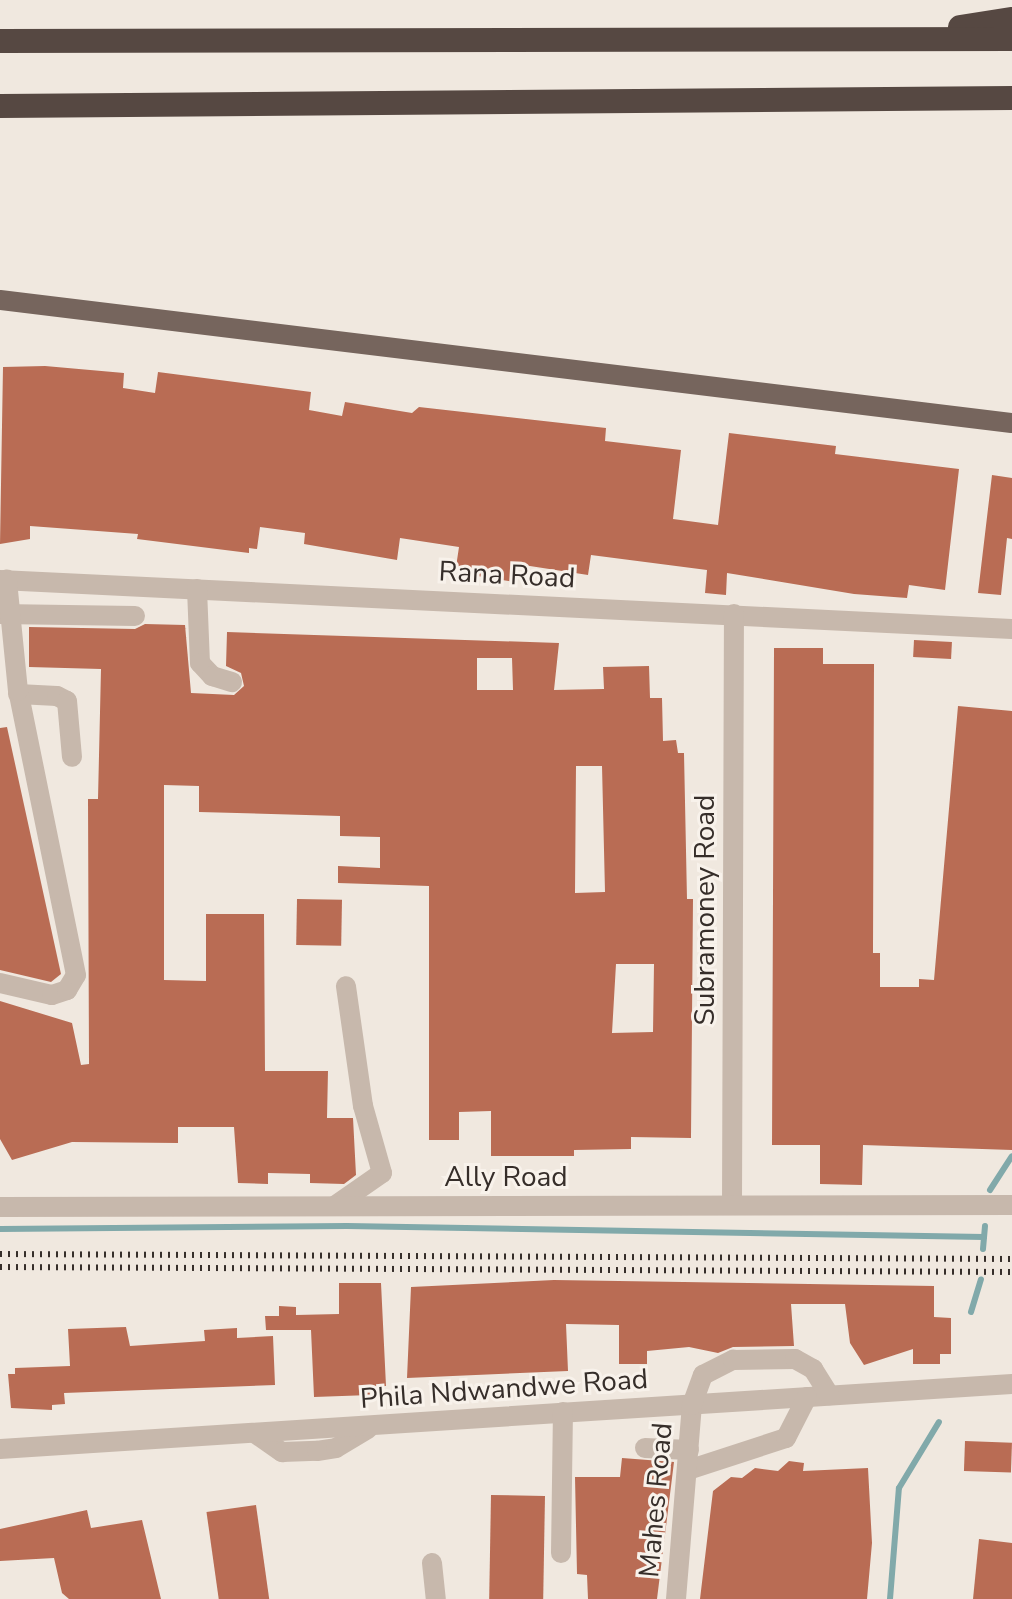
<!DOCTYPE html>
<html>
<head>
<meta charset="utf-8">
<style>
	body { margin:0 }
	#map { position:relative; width:1012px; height:1599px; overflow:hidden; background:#f0e8df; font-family:"Nunito Sans",sans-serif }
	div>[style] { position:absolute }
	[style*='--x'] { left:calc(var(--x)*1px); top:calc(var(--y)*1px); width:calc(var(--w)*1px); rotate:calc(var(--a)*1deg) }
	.stream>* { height:6px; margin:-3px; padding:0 3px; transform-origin:3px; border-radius:3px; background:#81a9aa }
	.building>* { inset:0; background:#b96c54; transform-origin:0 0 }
	.minor>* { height:20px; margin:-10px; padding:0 10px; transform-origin:10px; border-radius:10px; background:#c7b8ac }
	.major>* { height:20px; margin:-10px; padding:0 10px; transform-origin:10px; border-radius:10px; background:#76655d }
	.highway>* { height:24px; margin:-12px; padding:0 12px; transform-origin:12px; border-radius:12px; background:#564842 }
	.rail>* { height:6px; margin-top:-3px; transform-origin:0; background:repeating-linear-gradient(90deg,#362e2a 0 2px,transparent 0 8px) }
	span { translate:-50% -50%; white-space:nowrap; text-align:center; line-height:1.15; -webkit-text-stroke:6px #f8f2eb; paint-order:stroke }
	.street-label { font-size:28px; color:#362e2a }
</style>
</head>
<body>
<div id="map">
	<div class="stream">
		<i style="--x:990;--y:1190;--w:40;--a:-57.1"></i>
		<i style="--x:0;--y:1229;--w:347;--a:-0.5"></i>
		<i style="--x:347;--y:1226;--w:637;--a:0.99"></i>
		<i style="--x:983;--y:1249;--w:23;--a:-85"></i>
		<i style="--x:971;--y:1312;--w:34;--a:-73"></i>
		<i style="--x:890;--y:1599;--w:111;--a:-85.4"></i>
		<i style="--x:899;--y:1488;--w:77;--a:-58.8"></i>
	</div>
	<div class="building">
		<i style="clip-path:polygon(45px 366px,124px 373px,123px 388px,155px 393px,158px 372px,311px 392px,309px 410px,342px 416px,345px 402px,412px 413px,419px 407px,606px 428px,605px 441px,681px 450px,673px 519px,718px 525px,729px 433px,836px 446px,835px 454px,959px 469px,945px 590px,909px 585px,907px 598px,854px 594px,727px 573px,726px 595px,705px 593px,707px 570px,591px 555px,588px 575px,517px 564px,514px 582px,471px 575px,472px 570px,456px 567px,459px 547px,400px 538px,397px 560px,304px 544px,305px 533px,260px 527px,257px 549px,249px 548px,249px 553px,137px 539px,138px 534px,30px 526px,30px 539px,0 544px,3px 367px)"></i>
		<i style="clip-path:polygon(992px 475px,1012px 478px,1012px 539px,1007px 538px,1001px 595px,978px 593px)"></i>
		<i style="clip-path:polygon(evenodd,145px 624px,185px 625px,191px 693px,234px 695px,244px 686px,241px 673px,226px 666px,227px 632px,559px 643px,554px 690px,604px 689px,603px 667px,649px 666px,650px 698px,662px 698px,663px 741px,676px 740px,678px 753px,684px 753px,687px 899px,693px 899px,691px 1138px,631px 1137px,631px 1149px,574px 1150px,574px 1156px,491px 1156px,491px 1111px,459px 1112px,459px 1140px,429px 1140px,429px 886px,338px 883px,338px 866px,380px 868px,380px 837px,340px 836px,340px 816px,199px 812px,199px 786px,164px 785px,164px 980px,206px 981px,206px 914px,264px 914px,265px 1071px,328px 1071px,327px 1118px,353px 1118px,356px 1175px,344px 1184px,310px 1183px,310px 1174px,268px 1173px,268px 1184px,238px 1183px,234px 1127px,178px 1127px,178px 1143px,72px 1142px,12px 1160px,0 1139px,0 1001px,72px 1023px,81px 1065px,89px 1064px,88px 799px,98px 799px,101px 669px,29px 667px,29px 627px,135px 629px,145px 624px,477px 658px,512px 658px,513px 690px,477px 690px,477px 658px,145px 624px,576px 766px,602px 766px,605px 892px,575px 893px,576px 766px,145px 624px,616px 964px,654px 964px,653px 1032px,612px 1033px,616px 964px)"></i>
		<i style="left:914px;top:640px;width:38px;height:17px;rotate:3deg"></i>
		<i style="clip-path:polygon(774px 648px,823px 648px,823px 664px,874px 664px,873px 953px,880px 953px,880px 987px,919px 987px,919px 979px,934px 980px,958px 706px,1012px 711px,1012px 1150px,863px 1145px,862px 1185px,820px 1184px,820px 1145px,772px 1145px)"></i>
		<i style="clip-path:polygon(7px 727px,61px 974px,51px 982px,0 970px,0 728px)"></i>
		<i style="left:297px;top:899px;width:45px;height:46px;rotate:1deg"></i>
		<i style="clip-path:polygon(554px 1280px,934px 1286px,934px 1317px,951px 1318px,951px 1354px,940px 1354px,940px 1364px,913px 1364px,913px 1349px,864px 1365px,850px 1343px,845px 1304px,791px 1304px,794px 1346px,733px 1347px,718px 1353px,689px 1347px,647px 1351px,647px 1364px,619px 1364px,619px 1325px,566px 1324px,568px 1371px,407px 1378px,411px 1287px)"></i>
		<i style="clip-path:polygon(339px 1283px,381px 1283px,386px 1386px,369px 1387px,370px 1395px,314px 1397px,311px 1330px,266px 1330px,265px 1316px,279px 1316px,279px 1306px,296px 1307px,296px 1315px,339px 1314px)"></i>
		<i style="clip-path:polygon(126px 1327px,130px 1346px,205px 1341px,204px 1330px,237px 1328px,237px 1338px,273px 1336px,275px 1385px,64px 1393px,65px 1404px,52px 1405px,52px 1410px,11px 1408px,8px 1374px,15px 1374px,15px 1368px,70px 1366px,68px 1329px)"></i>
		<i style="left:965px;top:1441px;width:47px;height:30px;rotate:2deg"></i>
		<i style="clip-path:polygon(622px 1458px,674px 1462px,657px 1599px,588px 1599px,587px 1575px,577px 1574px,575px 1477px,620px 1477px)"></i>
		<i style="clip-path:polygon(789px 1461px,804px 1463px,803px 1471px,868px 1468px,872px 1543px,867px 1599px,700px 1599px,713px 1491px,731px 1477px,742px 1478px,755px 1468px,778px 1471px)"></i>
		<i style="left:491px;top:1495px;width:54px;height:104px;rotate:1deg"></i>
		<i style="left:256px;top:1505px;width:95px;height:50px;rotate:82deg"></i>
		<i style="clip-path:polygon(87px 1510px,91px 1528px,142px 1520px,161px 1599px,69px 1599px,62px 1593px,54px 1558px,0 1561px,0 1529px)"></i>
		<i style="clip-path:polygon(979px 1539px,1012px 1543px,1012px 1599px,973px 1599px)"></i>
	</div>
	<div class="minor">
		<i style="--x:0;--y:580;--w:1013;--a:2.77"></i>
		<i style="--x:197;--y:589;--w:74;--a:87.7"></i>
		<i style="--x:200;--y:663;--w:18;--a:47"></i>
		<i style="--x:212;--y:676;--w:21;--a:17"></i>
		<i style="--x:0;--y:614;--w:135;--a:0.8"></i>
		<i style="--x:18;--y:694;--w:39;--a:3"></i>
		<i style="--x:57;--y:696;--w:11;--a:27"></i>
		<i style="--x:67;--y:701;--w:56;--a:84.9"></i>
		<i style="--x:0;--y:983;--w:53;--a:13"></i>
		<i style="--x:52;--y:995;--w:16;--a:-18"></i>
		<i style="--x:67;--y:990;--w:17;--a:-59"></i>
		<i style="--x:76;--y:975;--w:290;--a:-101.5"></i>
		<i style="--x:18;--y:691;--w:112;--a:-95.7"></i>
		<i style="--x:336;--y:1205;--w:56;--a:-34.8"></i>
		<i style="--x:382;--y:1173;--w:70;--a:-105.8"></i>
		<i style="--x:363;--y:1106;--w:121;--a:-98.1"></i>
		<i style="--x:732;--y:1205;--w:591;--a:-89.81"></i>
		<i style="--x:0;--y:1207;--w:1012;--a:-0.11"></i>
		<i style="--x:256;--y:1434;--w:32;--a:35"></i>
		<i style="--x:282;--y:1452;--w:35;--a:-2"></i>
		<i style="--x:317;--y:1451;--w:19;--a:-9"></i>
		<i style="--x:336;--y:1448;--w:37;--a:-31"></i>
		<i style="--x:645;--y:1448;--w:44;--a:2.6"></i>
		<i style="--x:0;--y:1449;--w:1014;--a:-3.68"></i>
		<i style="--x:688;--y:1470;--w:103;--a:-18.1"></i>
		<i style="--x:786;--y:1438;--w:46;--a:-62.9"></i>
		<i style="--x:561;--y:1553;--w:141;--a:-89.2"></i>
		<i style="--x:432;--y:1563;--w:36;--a:84"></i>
		<i style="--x:676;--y:1599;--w:195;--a:-85.3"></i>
		<i style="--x:692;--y:1405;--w:32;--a:-70"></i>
		<i style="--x:703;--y:1375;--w:34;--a:-27"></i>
		<i style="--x:733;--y:1360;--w:62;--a:-0.9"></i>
		<i style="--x:795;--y:1359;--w:21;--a:29"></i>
		<i style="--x:813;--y:1369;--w:31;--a:58"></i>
	</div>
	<div class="major">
		<i style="--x:0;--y:300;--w:1019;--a:6.93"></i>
	</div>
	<div class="highway">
		<i style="--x:960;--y:27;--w:53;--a:-8.7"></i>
		<i style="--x:0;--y:41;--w:1012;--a:-0.11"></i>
		<i style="--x:0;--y:106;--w:1012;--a:-0.45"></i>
	</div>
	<div class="rail">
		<i style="--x:0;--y:1254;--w:1012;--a:0.28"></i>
		<i style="--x:0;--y:1267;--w:1012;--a:0.28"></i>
	</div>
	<div class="street-label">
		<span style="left:507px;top:575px;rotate:3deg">Rana Road</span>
		<span style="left:705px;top:910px;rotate:-90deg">Subramoney Road</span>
		<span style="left:506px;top:1177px">Ally Road</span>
		<span style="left:504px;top:1389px;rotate:-4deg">Phila Ndwandwe Road</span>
		<span style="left:656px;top:1500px;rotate:-85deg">Mahes Road</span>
	</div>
</div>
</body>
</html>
